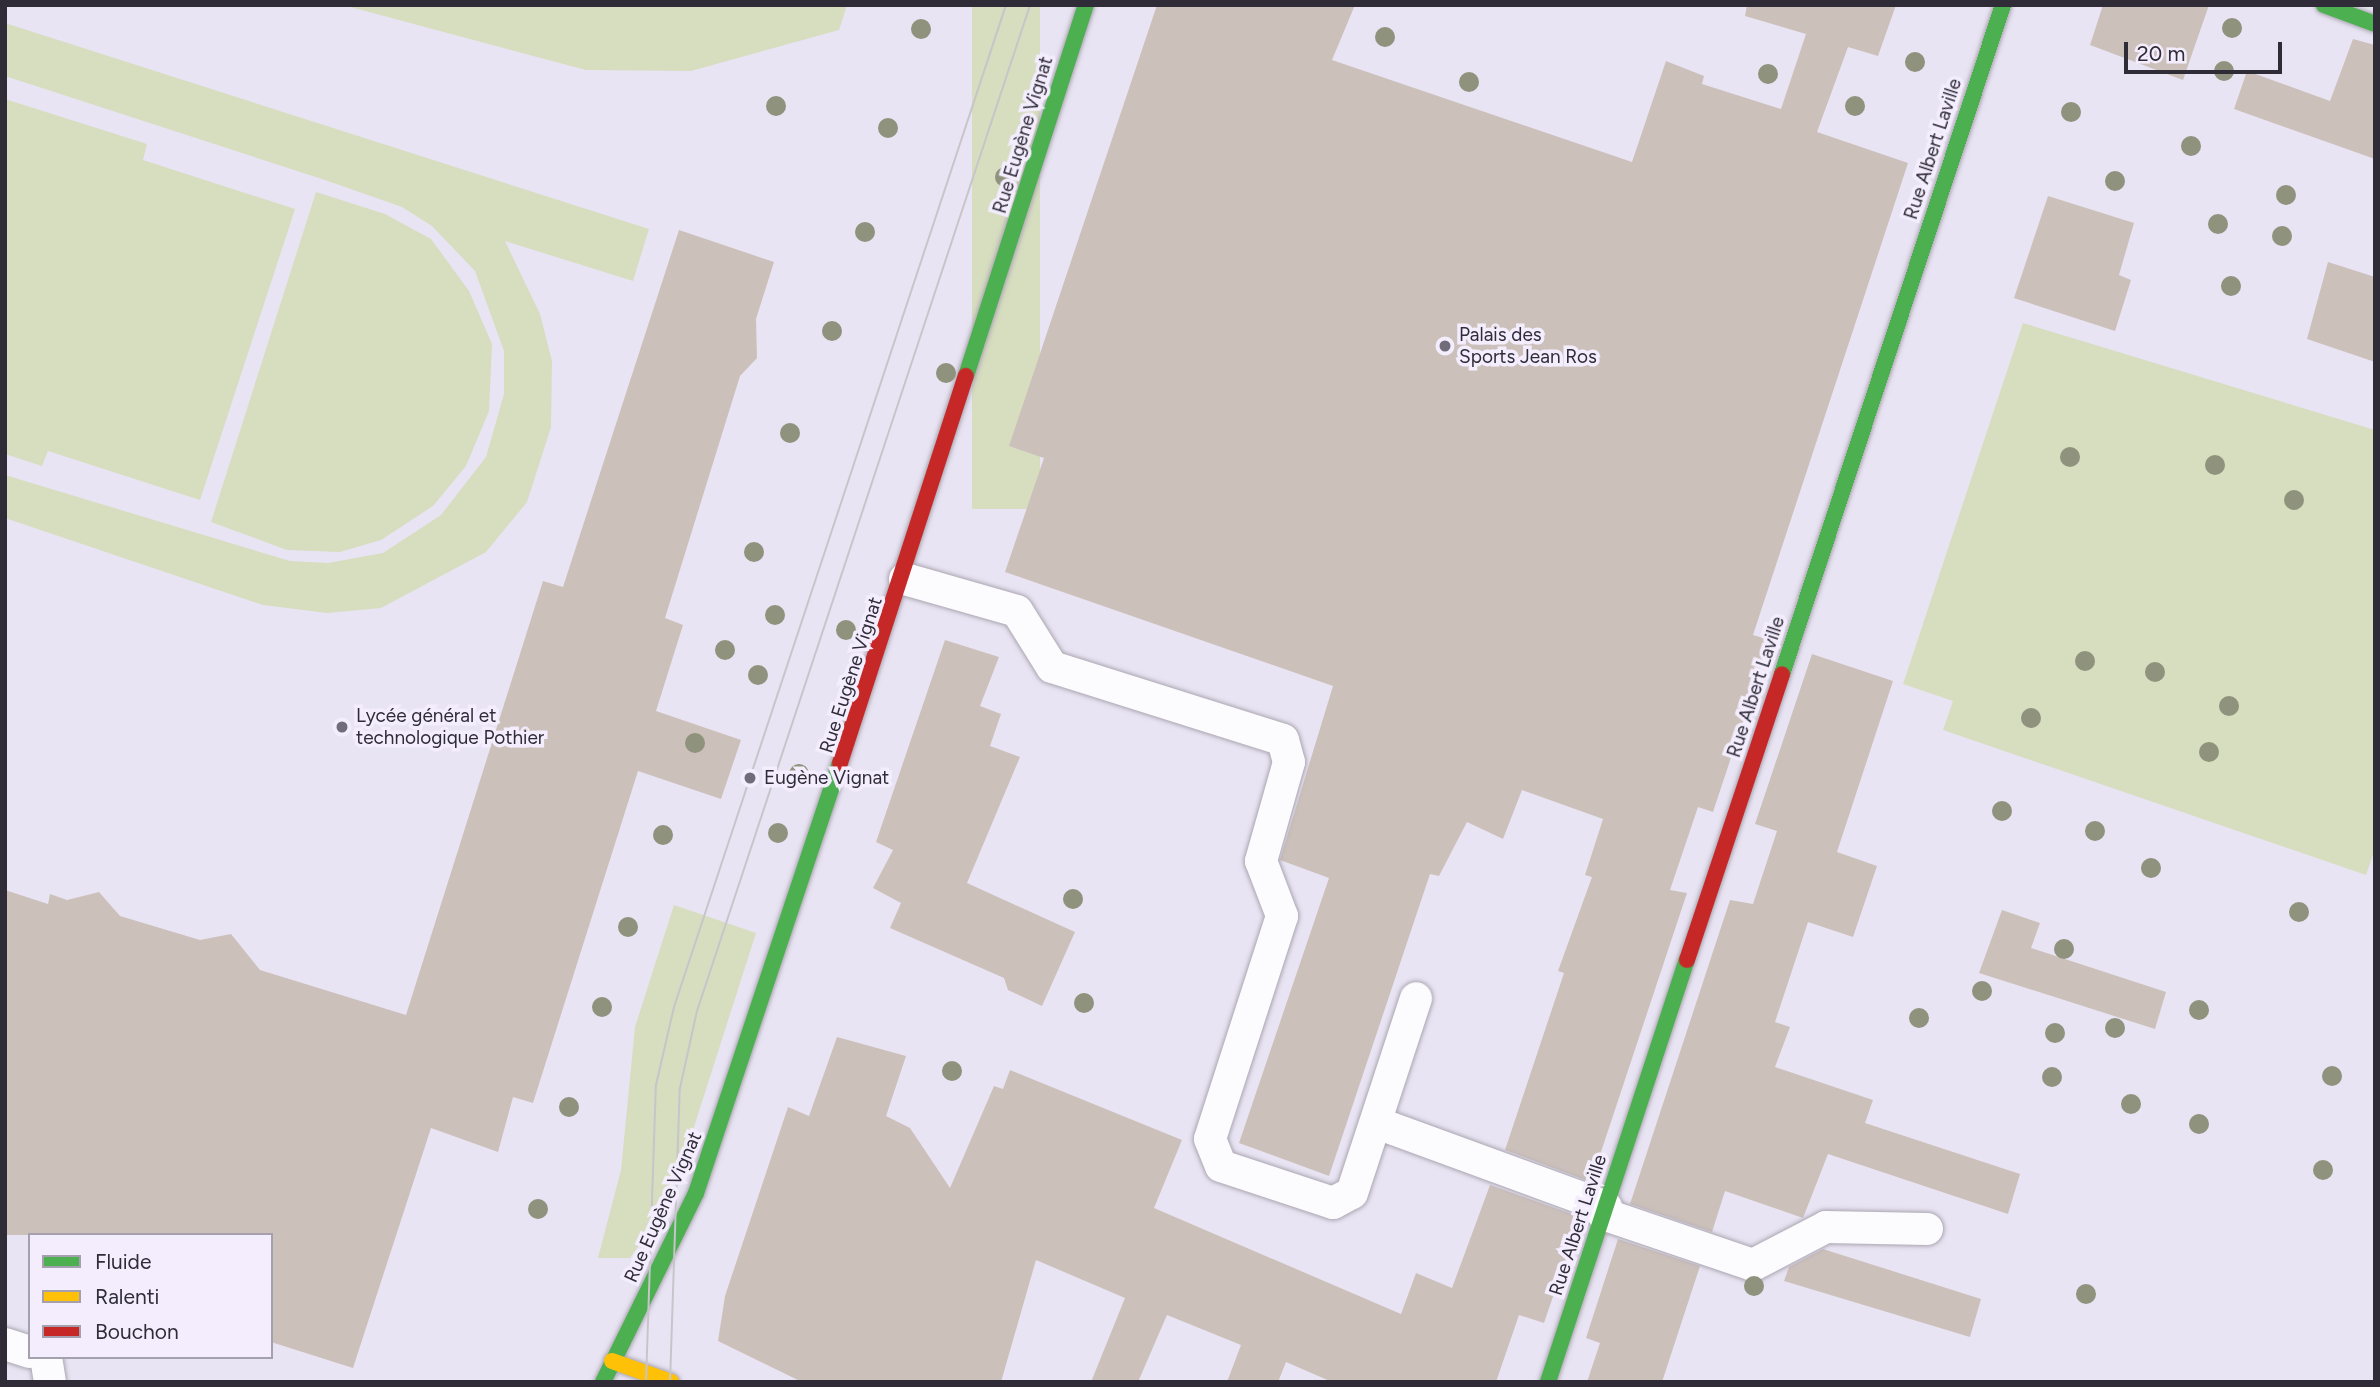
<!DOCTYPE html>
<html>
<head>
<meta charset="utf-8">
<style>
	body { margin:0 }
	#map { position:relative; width:2380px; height:1387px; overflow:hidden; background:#e9e4f3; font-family:Figtree,sans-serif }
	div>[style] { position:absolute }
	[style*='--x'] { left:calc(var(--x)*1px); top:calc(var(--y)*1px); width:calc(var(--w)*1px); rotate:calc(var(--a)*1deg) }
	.green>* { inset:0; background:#d7ddbf; transform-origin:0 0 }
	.building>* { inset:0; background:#ccc0bb }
	.roads { filter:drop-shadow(0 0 2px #aaa6b1) drop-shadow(0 0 2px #aaa6b1) }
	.lane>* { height:32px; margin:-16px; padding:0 16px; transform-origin:16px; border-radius:16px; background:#fcfbfd }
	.fast>* { height:16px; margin:-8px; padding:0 8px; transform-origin:8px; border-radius:8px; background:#4caf50 }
	.slow>* { height:16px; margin:-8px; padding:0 8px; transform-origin:8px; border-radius:8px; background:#ffc107 }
	.jam>* { height:16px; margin:-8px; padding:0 8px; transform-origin:8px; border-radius:8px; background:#c62828 }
	.tram>* { height:2px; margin:-1px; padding:0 1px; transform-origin:1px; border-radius:1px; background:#c7c5c9 }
	.trees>* { width:20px; height:20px; margin:-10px; border-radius:50%; background:#8f927c }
	.dots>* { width:19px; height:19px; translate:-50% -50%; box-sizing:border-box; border:4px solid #f3edfe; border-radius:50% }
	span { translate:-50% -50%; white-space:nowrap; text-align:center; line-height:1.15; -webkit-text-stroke:7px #f3edfe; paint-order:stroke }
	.street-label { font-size:19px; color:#302c37 }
	.poi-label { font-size:19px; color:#302c37 }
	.left { translate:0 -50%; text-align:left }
	.frame { position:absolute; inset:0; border:7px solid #302c37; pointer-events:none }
	.legend { position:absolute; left:28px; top:1233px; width:245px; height:126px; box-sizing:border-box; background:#f3edfe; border:2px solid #a5a0ae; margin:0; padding:9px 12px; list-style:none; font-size:21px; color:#302c37 }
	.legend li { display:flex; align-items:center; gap:14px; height:35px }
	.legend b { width:35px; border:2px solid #a5a0ae }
	.scale { position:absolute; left:2124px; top:42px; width:158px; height:32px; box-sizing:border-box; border:4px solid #302c37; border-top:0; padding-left:9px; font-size:21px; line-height:24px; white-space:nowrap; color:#302c37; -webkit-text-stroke:5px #f3edfe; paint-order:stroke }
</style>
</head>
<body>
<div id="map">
	<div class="green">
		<i style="clip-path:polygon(343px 5px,847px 5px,839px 30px,691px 71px,586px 70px)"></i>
		<i style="left:972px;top:5px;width:68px;height:504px"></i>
		<i style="clip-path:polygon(5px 23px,649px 229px,633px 281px,505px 241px,540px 314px,552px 361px,551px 427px,527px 502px,486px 552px,381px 608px,327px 613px,263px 605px,5px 518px,5px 475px,290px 561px,328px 563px,383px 553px,441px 515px,486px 457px,504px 394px,504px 351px,475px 271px,432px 226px,402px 207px,325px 180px,5px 76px)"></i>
		<i style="clip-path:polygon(5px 99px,147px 144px,143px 160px,295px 209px,200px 500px,48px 451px,42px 466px,5px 454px)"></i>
		<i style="clip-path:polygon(316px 192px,385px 214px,431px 239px,469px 291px,492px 344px,489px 411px,466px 466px,433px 506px,381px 540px,340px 552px,287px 550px,211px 522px)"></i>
		<i style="clip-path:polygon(2023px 323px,2375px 430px,2375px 849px,2366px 875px,1943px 730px,1953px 701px,1903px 684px)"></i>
		<i style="clip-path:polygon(674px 905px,756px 933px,693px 1130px,646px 1236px,630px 1258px,598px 1258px,621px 1170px,635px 1027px)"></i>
	</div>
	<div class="building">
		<i style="clip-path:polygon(1157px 5px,1355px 5px,1332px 60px,1632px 162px,1666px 61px,1704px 76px,1702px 84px,1781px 109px,1806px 34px,1745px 16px,1747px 5px,1896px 5px,1878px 56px,1848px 47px,1817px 132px,1908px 163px,1753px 635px,1770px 640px,1713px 812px,1698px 807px,1670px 890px,1687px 893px,1591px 1182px,1505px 1150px,1564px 973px,1558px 971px,1592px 877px,1585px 875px,1603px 819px,1522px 790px,1503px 839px,1467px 822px,1439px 876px,1430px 874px,1329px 1176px,1239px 1143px,1329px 878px,1280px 860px,1333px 686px,1005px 572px,1044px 458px,1009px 446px)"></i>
		<i style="clip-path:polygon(2103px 5px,2209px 5px,2183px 80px,2090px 45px)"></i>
		<i style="clip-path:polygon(2353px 39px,2375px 45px,2375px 159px,2234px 109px,2247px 71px,2330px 101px)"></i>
		<i style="clip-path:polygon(2048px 196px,2134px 223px,2119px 275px,2131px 280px,2115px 331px,2014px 298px)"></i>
		<i style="clip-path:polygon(679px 230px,774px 262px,756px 319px,757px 358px,740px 376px,665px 618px,683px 625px,656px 711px,741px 740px,721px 799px,638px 771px,533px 1103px,513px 1097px,498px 1152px,431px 1128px,353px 1368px,271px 1342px,271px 1235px,5px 1235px,5px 890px,48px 904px,50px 894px,67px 900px,99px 892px,120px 916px,200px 940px,231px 934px,260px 970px,406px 1015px,543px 581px,563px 587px)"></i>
		<i style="clip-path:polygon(2328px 262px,2375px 277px,2375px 362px,2307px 339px)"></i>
		<i style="clip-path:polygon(945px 640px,999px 657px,980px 706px,1001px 714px,990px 746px,1020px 757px,967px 883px,1075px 932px,1042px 1006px,1008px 990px,1004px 978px,890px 928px,901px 903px,873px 888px,893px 850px,876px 842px)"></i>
		<i style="clip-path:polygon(1812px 654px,1893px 681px,1837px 852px,1877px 866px,1853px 937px,1808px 922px,1775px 1022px,1790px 1027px,1775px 1067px,1873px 1100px,1865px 1123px,2020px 1174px,2008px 1214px,1828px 1154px,1803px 1218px,1725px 1191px,1712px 1232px,1630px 1204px,1730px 900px,1753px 904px,1777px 831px,1755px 824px)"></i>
		<i style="clip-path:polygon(2002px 910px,2040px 923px,2031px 948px,2166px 992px,2155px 1029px,1979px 973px)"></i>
		<i style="clip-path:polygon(837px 1037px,906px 1056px,886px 1116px,910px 1128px,950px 1188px,994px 1086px,1003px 1089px,1010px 1070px,1182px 1140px,1154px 1208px,1401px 1314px,1416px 1273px,1452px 1288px,1490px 1185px,1580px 1217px,1544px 1323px,1519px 1315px,1496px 1382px,1332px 1382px,1286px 1362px,1278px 1382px,1227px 1382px,1241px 1345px,1167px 1315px,1138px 1382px,1091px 1382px,1125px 1298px,1036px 1260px,1001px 1382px,802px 1382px,718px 1341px,725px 1296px,788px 1107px,809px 1116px)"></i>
		<i style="clip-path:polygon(1618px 1239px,1700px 1266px,1662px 1382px,1587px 1382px,1600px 1343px,1586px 1338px)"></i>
		<i style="clip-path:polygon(1823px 1249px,1981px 1299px,1970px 1337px,1784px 1281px,1789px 1267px)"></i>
	</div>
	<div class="roads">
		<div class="lane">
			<i style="--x:905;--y:579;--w:116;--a:15.9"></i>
			<i style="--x:1017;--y:611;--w:66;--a:58"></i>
			<i style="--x:1052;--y:667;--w:242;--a:17.5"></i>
			<i style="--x:1283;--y:740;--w:23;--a:75"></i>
			<i style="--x:1289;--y:762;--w:103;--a:105.8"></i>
			<i style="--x:1261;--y:861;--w:59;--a:69.1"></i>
			<i style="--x:1282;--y:916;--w:234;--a:107.9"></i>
			<i style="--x:1210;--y:1139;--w:29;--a:68"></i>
			<i style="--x:1221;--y:1166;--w:118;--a:18.3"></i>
			<i style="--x:1333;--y:1203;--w:21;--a:-28"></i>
			<i style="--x:1352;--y:1193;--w:205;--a:-71.8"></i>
			<i style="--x:1377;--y:1123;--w:244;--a:20.1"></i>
			<i style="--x:1603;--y:1214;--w:158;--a:18.8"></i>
			<i style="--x:1753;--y:1265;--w:82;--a:-27.5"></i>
			<i style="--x:1826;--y:1227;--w:101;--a:1.1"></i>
			<i style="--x:5;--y:1344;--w:26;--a:18"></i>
			<i style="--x:46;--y:1357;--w:25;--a:81"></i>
		</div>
		<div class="fast">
			<i style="--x:2324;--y:5;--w:54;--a:20.4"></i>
			<i style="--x:966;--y:376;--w:390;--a:-72.1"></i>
			<i style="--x:1782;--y:674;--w:705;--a:-71.72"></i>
			<i style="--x:603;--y:1382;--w:211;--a:-63.8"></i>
			<i style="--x:696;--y:1193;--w:453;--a:-71.5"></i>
			<i style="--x:1548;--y:1382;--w:444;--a:-71.8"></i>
		</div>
		<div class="slow">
			<i style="--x:612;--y:1361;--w:63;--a:19.6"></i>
		</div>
		<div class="jam">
			<i style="--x:840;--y:763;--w:407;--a:-72"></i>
			<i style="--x:1687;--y:960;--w:301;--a:-71.6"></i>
		</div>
	</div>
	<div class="tram">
		<i style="--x:646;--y:1382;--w:297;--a:-88.1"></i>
		<i style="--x:656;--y:1085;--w:80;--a:-77"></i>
		<i style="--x:674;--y:1007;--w:1056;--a:-71.67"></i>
		<i style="--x:670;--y:1382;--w:294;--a:-88.1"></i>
		<i style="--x:680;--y:1088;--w:79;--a:-77.6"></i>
		<i style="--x:697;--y:1011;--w:1060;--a:-71.68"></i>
	</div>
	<div class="trees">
		<i style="left:2232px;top:28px"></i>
		<i style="left:921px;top:29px"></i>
		<i style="left:1385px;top:37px"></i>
		<i style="left:1915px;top:62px"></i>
		<i style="left:2224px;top:71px"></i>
		<i style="left:1768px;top:74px"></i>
		<i style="left:1469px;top:82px"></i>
		<i style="left:776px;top:106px"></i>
		<i style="left:1855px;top:106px"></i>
		<i style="left:2071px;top:112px"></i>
		<i style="left:888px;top:128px"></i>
		<i style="left:2191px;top:146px"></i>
		<i style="left:1005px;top:177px"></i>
		<i style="left:2115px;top:181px"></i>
		<i style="left:2286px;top:195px"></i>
		<i style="left:2218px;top:224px"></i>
		<i style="left:865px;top:232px"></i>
		<i style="left:2282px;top:236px"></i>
		<i style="left:2231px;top:286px"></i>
		<i style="left:832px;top:331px"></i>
		<i style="left:946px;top:373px"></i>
		<i style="left:790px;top:433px"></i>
		<i style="left:2070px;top:457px"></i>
		<i style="left:2215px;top:465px"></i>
		<i style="left:2294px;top:500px"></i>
		<i style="left:754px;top:552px"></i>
		<i style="left:775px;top:615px"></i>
		<i style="left:846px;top:630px"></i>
		<i style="left:725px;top:650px"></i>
		<i style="left:2085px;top:661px"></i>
		<i style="left:2155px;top:672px"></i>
		<i style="left:758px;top:675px"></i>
		<i style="left:2229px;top:706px"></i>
		<i style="left:2031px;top:718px"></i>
		<i style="left:695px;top:743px"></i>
		<i style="left:2209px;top:752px"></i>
		<i style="left:799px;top:774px"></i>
		<i style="left:2002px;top:811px"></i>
		<i style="left:2095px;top:831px"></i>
		<i style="left:778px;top:833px"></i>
		<i style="left:663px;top:835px"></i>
		<i style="left:2151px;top:868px"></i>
		<i style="left:1073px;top:899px"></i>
		<i style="left:2299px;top:912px"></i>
		<i style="left:628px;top:927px"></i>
		<i style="left:2064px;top:949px"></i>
		<i style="left:1982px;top:991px"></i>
		<i style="left:1084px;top:1003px"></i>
		<i style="left:602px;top:1007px"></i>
		<i style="left:2199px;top:1010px"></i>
		<i style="left:1919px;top:1018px"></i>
		<i style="left:2115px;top:1028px"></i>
		<i style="left:2055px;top:1033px"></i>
		<i style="left:952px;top:1071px"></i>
		<i style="left:2332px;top:1076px"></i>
		<i style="left:2052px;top:1077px"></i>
		<i style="left:2131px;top:1104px"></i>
		<i style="left:569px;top:1107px"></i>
		<i style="left:2199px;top:1124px"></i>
		<i style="left:2323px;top:1170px"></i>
		<i style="left:538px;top:1209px"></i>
		<i style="left:1754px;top:1286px"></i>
		<i style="left:2086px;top:1294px"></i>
	</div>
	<div class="dots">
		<i style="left:1445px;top:346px;background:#716c79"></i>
		<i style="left:342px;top:727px;background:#716c79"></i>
		<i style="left:750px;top:778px;background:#716c79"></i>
	</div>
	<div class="street-label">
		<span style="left:1023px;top:135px;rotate:-73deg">Rue Eugène Vignat</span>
		<span style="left:1933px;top:149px;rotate:-72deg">Rue Albert Laville</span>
		<span style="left:851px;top:675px;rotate:-72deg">Rue Eugène Vignat</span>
		<span style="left:1756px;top:687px;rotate:-72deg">Rue Albert Laville</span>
		<span style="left:663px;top:1207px;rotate:-66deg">Rue Eugène Vignat</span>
		<span style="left:1578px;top:1225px;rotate:-72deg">Rue Albert Laville</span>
	</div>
	<div class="poi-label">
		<span class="left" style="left:1459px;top:346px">Palais des<br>Sports Jean Ros</span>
		<span class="left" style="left:356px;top:727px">Lycée général et<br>technologique Pothier</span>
		<span class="left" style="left:764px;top:778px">Eugène Vignat</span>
	</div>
	<div class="frame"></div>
	<ul class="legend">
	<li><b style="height:9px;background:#4caf50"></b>Fluide</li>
	<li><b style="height:9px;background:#ffc107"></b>Ralenti</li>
	<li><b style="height:9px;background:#c62828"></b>Bouchon</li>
	</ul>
	<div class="scale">20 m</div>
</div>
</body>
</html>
